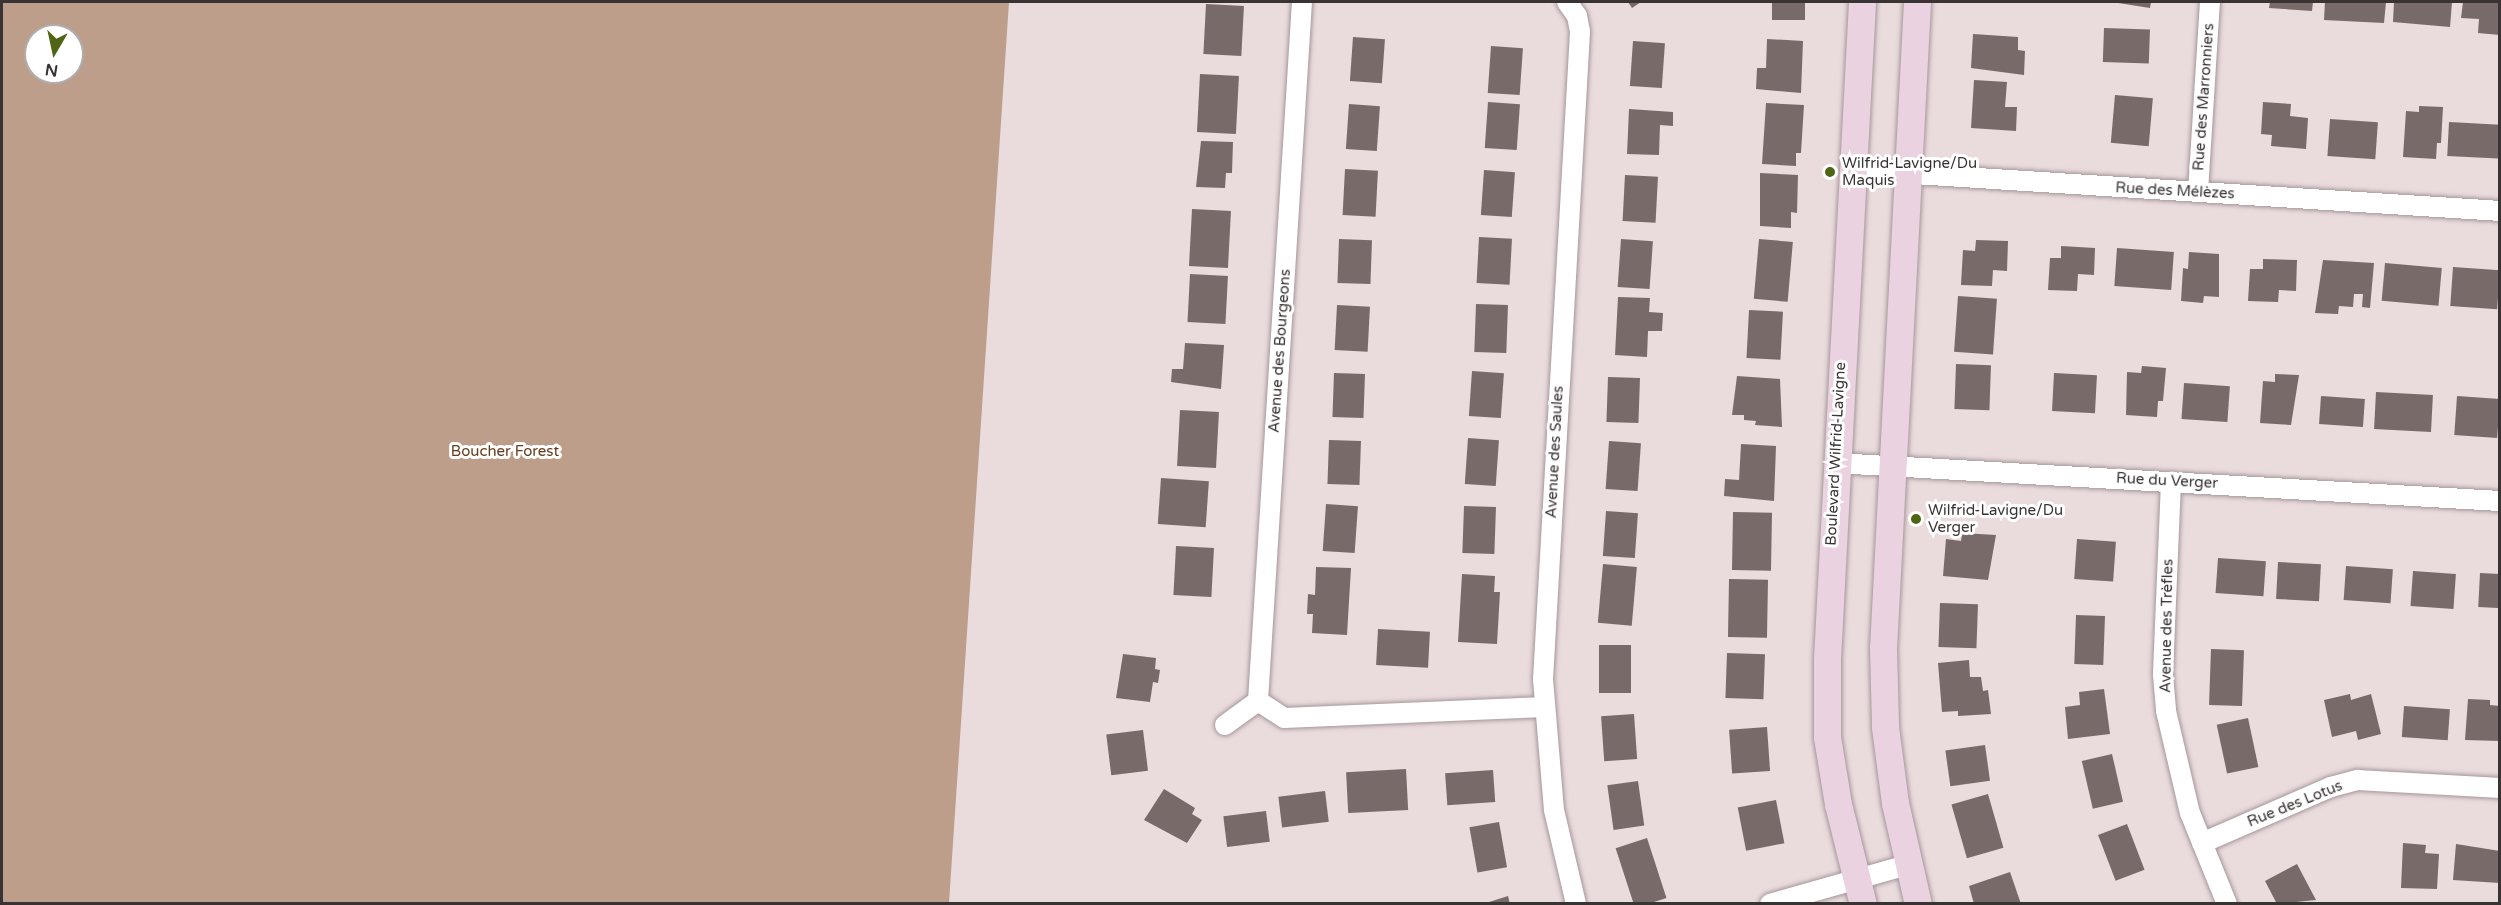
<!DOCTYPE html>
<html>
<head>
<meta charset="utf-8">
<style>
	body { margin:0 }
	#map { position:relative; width:2501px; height:905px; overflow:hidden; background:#eadbdd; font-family:"Varela Round",sans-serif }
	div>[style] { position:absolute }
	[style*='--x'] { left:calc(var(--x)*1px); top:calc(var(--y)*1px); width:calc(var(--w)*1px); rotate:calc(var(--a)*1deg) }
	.forest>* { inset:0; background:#bc9e8b }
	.building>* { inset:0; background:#776a68; transform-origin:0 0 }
	.roads { filter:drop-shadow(0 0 2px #a59799) drop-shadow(0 0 2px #a59799) }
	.street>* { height:20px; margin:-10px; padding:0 10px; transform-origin:10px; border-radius:10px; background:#fff }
	.secondary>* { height:27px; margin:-13.5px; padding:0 13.5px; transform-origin:13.5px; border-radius:13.5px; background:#ead2e0 }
	.dots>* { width:16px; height:16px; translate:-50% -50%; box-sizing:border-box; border:3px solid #fff; border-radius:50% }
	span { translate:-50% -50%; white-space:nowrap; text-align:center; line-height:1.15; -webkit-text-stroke:6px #fff; paint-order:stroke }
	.street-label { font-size:15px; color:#393334 }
	.poi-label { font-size:15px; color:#393334 }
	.left { translate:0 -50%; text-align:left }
	.park-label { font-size:15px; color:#653b1b }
	.frame { position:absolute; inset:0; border:3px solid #393334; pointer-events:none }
	.north { position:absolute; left:24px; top:24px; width:60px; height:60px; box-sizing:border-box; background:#fff; border:2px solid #b0adae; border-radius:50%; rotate:189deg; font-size:16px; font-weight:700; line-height:24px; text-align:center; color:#393334 }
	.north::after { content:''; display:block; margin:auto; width:21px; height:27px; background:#4f6513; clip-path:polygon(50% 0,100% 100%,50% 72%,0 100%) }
</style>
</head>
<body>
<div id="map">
	<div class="forest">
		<i style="clip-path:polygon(evenodd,2px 2px,1009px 2px,949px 903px,2px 903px,2px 2px,36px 36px,72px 36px,72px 72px,36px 72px,36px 36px)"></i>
	</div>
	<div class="building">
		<i style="clip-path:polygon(1628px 2px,1641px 2px,1632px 8px)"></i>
		<i style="left:1772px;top:2px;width:33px;height:18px"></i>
		<i style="clip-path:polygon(2112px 2px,2151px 2px,2150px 8px)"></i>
		<i style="clip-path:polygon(2270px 2px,2313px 2px,2312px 11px,2269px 8px)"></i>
		<i style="clip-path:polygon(2325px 2px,2386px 2px,2384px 23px,2324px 20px)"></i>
		<i style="clip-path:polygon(2394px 2px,2452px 2px,2450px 27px,2393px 22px)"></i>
		<i style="clip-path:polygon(2463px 2px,2500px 2px,2500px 35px,2478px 33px,2479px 19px,2461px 18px)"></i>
		<i style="left:1206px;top:4px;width:38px;height:50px;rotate:3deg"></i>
		<i style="left:2104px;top:28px;width:46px;height:34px;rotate:2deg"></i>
		<i style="clip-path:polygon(1973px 34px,2018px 37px,2018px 50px,2025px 51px,2024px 75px,1971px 68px)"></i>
		<i style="left:1353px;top:37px;width:32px;height:44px;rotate:4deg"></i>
		<i style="clip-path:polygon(1767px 39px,1803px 41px,1801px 93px,1756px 89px,1757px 68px,1766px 68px)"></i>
		<i style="left:1633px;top:41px;width:32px;height:45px;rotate:4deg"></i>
		<i style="left:1491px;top:46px;width:32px;height:47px;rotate:4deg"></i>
		<i style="left:1200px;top:74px;width:39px;height:58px;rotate:3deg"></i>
		<i style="clip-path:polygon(1974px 80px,2007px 82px,2005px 107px,2017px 107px,2016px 131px,1971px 128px)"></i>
		<i style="left:2115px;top:95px;width:38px;height:48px;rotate:5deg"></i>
		<i style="left:1488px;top:102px;width:32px;height:46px;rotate:4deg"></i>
		<i style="clip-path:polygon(2263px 102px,2291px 104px,2290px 116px,2308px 118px,2306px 149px,2271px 146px,2272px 135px,2261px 134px)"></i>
		<i style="clip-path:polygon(1766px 103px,1804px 105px,1801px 153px,1796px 153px,1796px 166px,1762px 164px)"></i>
		<i style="left:1349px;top:104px;width:31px;height:45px;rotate:4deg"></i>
		<i style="clip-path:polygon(2419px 106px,2443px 107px,2441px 143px,2437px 143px,2436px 159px,2403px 157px,2406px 111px,2419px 112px)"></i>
		<i style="clip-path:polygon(1629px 109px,1673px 112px,1673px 126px,1660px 125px,1659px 155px,1627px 154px)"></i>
		<i style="left:2330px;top:119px;width:48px;height:37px;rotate:4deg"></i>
		<i style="left:2449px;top:122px;width:51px;height:34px;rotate:3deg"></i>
		<i style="clip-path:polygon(1201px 141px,1233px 142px,1232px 173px,1226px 173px,1225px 188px,1196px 187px)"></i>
		<i style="left:1345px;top:169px;width:33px;height:46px;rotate:3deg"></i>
		<i style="left:1484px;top:170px;width:31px;height:45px;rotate:4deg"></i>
		<i style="clip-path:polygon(1760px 173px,1798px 175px,1797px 213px,1791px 212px,1791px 228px,1760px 226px)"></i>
		<i style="left:1625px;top:175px;width:33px;height:46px;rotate:3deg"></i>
		<i style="left:1192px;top:209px;width:39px;height:57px;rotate:3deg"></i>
		<i style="left:1479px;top:237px;width:33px;height:46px;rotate:3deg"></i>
		<i style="left:1339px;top:239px;width:33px;height:44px;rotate:2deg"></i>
		<i style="left:1621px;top:239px;width:32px;height:48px;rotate:4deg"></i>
		<i style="left:1759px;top:239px;width:34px;height:60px;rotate:5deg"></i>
		<i style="clip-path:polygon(1976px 240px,2008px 241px,2007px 271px,1993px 270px,1992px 286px,1961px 285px,1963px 250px,1975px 251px)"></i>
		<i style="clip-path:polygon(2061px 246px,2095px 248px,2094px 275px,2078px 274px,2077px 291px,2048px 290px,2050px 258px,2061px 258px)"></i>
		<i style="left:2117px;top:248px;width:57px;height:38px;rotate:4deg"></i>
		<i style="clip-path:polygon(2189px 252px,2219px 254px,2219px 297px,2204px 296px,2203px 303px,2181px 301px,2183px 268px,2188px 269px)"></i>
		<i style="clip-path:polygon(2263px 259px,2297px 260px,2296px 291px,2279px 290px,2278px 302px,2248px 301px,2250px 269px,2263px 269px)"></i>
		<i style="clip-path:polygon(2323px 260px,2374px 263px,2370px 308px,2362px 307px,2363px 294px,2354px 294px,2353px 307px,2339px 306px,2338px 314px,2315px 313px)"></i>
		<i style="left:2385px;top:263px;width:57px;height:38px;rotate:5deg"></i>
		<i style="left:2453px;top:267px;width:47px;height:39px;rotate:4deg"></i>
		<i style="left:1190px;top:274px;width:38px;height:48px;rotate:3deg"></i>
		<i style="left:1958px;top:296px;width:39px;height:56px;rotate:4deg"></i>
		<i style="clip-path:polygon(1618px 297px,1650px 298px,1649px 312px,1663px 313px,1662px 331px,1648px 331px,1647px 357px,1615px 355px)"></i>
		<i style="left:1476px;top:304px;width:32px;height:48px;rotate:2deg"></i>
		<i style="left:1337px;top:305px;width:33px;height:45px;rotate:3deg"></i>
		<i style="left:1749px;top:310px;width:34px;height:48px;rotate:3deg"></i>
		<i style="clip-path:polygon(1185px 343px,1224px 345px,1221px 389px,1171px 382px,1172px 369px,1183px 369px)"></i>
		<i style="left:1956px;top:364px;width:35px;height:45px;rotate:2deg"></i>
		<i style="clip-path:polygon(2142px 366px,2166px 368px,2163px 401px,2158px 401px,2157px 417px,2126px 415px,2127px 372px,2141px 373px)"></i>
		<i style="left:1472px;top:371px;width:32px;height:45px;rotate:4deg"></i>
		<i style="left:1334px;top:373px;width:31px;height:44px;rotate:2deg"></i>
		<i style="left:2054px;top:373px;width:43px;height:38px;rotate:3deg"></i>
		<i style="clip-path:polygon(2275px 374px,2299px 375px,2291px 425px,2260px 423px,2263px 381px,2275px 382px)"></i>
		<i style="clip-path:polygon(1737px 376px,1780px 379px,1782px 427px,1755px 425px,1756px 421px,1744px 420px,1744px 415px,1732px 415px)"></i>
		<i style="left:1608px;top:377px;width:32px;height:45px;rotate:2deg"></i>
		<i style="left:2184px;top:383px;width:46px;height:36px;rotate:4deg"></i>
		<i style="left:2376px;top:392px;width:57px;height:37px;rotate:3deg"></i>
		<i style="left:2321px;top:396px;width:44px;height:28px;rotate:4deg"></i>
		<i style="left:2457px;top:396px;width:43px;height:39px;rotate:4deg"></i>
		<i style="left:1180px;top:410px;width:39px;height:56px;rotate:3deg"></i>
		<i style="left:1468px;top:438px;width:31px;height:46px;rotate:4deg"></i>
		<i style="left:1329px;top:440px;width:32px;height:44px;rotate:2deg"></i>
		<i style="left:1609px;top:441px;width:32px;height:48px;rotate:4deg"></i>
		<i style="clip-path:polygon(1741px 444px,1776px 446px,1774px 501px,1724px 496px,1725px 479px,1739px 480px)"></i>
		<i style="left:1161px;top:478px;width:48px;height:46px;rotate:4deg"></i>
		<i style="left:1326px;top:504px;width:32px;height:47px;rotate:4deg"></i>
		<i style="left:1464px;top:506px;width:32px;height:47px;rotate:2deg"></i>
		<i style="left:1606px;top:511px;width:32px;height:45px;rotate:4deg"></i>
		<i style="left:1733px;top:512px;width:39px;height:58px;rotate:1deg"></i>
		<i style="clip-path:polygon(1962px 533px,1996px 535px,1988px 580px,1943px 576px,1946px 539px,1961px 541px)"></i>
		<i style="left:2077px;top:539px;width:39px;height:40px;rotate:4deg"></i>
		<i style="left:1176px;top:546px;width:38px;height:49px;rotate:3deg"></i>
		<i style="left:2218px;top:558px;width:48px;height:35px;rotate:4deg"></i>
		<i style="left:2278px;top:562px;width:43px;height:37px;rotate:3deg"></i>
		<i style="left:1603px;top:564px;width:34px;height:59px;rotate:5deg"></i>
		<i style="left:2346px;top:566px;width:47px;height:34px;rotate:4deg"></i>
		<i style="clip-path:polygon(1316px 567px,1351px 568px,1347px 635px,1312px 633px,1313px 614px,1307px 614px,1308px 594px,1315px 595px)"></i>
		<i style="left:2413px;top:571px;width:43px;height:35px;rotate:4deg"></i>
		<i style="left:2480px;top:573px;width:20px;height:34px;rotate:3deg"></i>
		<i style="clip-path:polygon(1462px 574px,1495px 576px,1494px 592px,1500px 592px,1497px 644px,1458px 642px)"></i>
		<i style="left:1729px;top:579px;width:39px;height:58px;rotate:1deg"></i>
		<i style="left:1940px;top:603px;width:38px;height:44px;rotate:2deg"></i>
		<i style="left:2076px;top:615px;width:29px;height:49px;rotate:2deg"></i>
		<i style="left:1378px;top:629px;width:52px;height:36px;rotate:3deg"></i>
		<i style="left:1599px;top:645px;width:32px;height:48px"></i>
		<i style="left:2211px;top:649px;width:33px;height:56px;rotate:2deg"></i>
		<i style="left:1727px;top:653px;width:38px;height:45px;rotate:2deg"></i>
		<i style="clip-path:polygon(1123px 654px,1156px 658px,1155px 669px,1160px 670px,1158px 683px,1153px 682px,1150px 702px,1116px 698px)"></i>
		<i style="clip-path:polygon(1969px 660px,1970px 677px,1981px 677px,1983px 691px,1988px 690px,1991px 714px,1958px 716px,1958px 711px,1942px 712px,1938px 663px)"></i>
		<i style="clip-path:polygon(2104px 689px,2110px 734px,2068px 739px,2065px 707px,2080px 705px,2079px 692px)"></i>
		<i style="clip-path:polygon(2350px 694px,2351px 700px,2371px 694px,2381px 734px,2358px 740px,2356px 731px,2332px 737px,2324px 700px)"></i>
		<i style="clip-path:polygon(2468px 699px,2490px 700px,2490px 705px,2500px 706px,2500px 741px,2465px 740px)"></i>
		<i style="left:2404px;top:706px;width:46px;height:31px;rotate:4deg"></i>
		<i style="left:1634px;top:714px;width:45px;height:33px;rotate:86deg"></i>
		<i style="left:2248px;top:718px;width:50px;height:32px;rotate:78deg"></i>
		<i style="left:1767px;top:727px;width:44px;height:38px;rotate:86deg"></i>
		<i style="left:1143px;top:730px;width:41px;height:37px;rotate:83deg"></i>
		<i style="left:1985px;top:745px;width:36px;height:40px;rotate:82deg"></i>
		<i style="left:2112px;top:754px;width:49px;height:31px;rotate:77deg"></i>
		<i style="left:1406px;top:769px;width:41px;height:60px;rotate:87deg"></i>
		<i style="left:1493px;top:770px;width:32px;height:48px;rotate:86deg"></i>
		<i style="left:1638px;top:781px;width:45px;height:31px;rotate:82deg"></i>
		<i style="clip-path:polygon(1164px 789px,1195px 808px,1192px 814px,1202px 820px,1187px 843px,1144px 820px)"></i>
		<i style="left:1325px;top:791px;width:31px;height:47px;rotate:83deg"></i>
		<i style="left:1988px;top:794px;width:56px;height:38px;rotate:74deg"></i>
		<i style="left:1776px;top:800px;width:44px;height:39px;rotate:79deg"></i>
		<i style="left:1266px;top:811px;width:31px;height:43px;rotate:83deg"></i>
		<i style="left:1499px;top:822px;width:46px;height:30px;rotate:80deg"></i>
		<i style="left:2127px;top:824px;width:49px;height:31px;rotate:69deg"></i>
		<i style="left:1647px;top:838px;width:63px;height:33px;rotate:72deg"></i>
		<i style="clip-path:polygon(2403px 843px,2426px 845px,2425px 853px,2439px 854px,2437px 889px,2401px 888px)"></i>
		<i style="clip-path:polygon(2456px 844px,2500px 851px,2500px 883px,2453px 880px)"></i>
		<i style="clip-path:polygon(2297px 864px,2316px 900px,2277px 904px,2265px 881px)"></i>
		<i style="clip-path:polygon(2010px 872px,2021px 904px,1974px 904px,1969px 886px)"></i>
		<i style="clip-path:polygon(1508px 896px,1510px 904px,1486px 904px,1486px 903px)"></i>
	</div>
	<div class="roads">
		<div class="street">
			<i style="--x:1567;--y:2;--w:17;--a:54"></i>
			<i style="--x:1577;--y:16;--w:16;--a:79"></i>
			<i style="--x:1580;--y:32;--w:648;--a:93.27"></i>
			<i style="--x:1543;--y:679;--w:131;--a:85.2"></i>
			<i style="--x:1554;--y:810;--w:97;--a:76.8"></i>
			<i style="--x:1851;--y:170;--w:650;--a:3.61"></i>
			<i style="--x:2198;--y:192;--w:190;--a:-86.4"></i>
			<i style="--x:1835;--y:463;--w:666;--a:3.27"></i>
			<i style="--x:2171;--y:482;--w:193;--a:92.4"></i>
			<i style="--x:2163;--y:675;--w:36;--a:85"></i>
			<i style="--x:2166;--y:711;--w:105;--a:76.8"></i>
			<i style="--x:2190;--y:813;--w:98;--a:67.9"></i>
			<i style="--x:1258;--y:701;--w:700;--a:-86.4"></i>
			<i style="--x:1258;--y:701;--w:31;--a:33"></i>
			<i style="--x:1284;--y:718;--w:261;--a:-2.4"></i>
			<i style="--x:1225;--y:725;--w:41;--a:-36"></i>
			<i style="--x:2202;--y:843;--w:141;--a:-23.5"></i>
			<i style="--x:2331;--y:787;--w:28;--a:-15"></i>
			<i style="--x:2358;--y:780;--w:142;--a:3.2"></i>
			<i style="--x:1770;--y:904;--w:142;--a:-15.9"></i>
		</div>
		<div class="secondary">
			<i style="--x:1862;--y:2;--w:658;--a:93.05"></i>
			<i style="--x:1827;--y:659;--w:78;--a:90"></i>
			<i style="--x:1827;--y:737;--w:68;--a:80.7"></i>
			<i style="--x:1838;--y:804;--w:103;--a:76"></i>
			<i style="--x:1917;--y:2;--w:647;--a:93.01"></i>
			<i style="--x:1883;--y:648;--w:79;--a:88.5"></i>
			<i style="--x:1885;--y:727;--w:77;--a:82.5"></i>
			<i style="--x:1895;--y:803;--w:104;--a:77.2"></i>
		</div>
	</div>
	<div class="dots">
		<i style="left:1830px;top:172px;background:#4f6513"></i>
		<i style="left:1916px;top:519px;background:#4f6513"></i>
	</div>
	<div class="street-label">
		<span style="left:2204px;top:97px;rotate:-86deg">Rue des Marronniers</span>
		<span style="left:2175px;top:191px;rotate:3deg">Rue des Mélèzes</span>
		<span style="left:1280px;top:351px;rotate:-86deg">Avenue des Bourgeons</span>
		<span style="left:1555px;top:452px;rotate:-87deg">Avenue des Saules</span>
		<span style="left:1836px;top:454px;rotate:-87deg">Boulevard Wilfrid-Lavigne</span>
		<span style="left:2167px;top:481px;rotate:3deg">Rue du Verger</span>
		<span style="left:2167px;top:626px;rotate:-89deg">Avenue des Trèfles</span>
		<span style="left:2295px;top:804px;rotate:-22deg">Rue des Lotus</span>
	</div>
	<div class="poi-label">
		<span class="left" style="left:1842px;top:172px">Wilfrid-Lavigne/Du<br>Maquis</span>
		<span class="left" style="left:1928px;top:519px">Wilfrid-Lavigne/Du<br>Verger</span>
	</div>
	<div class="park-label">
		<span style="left:505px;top:452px">Boucher Forest</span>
	</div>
	<div class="frame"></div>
	<div class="north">N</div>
</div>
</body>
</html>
